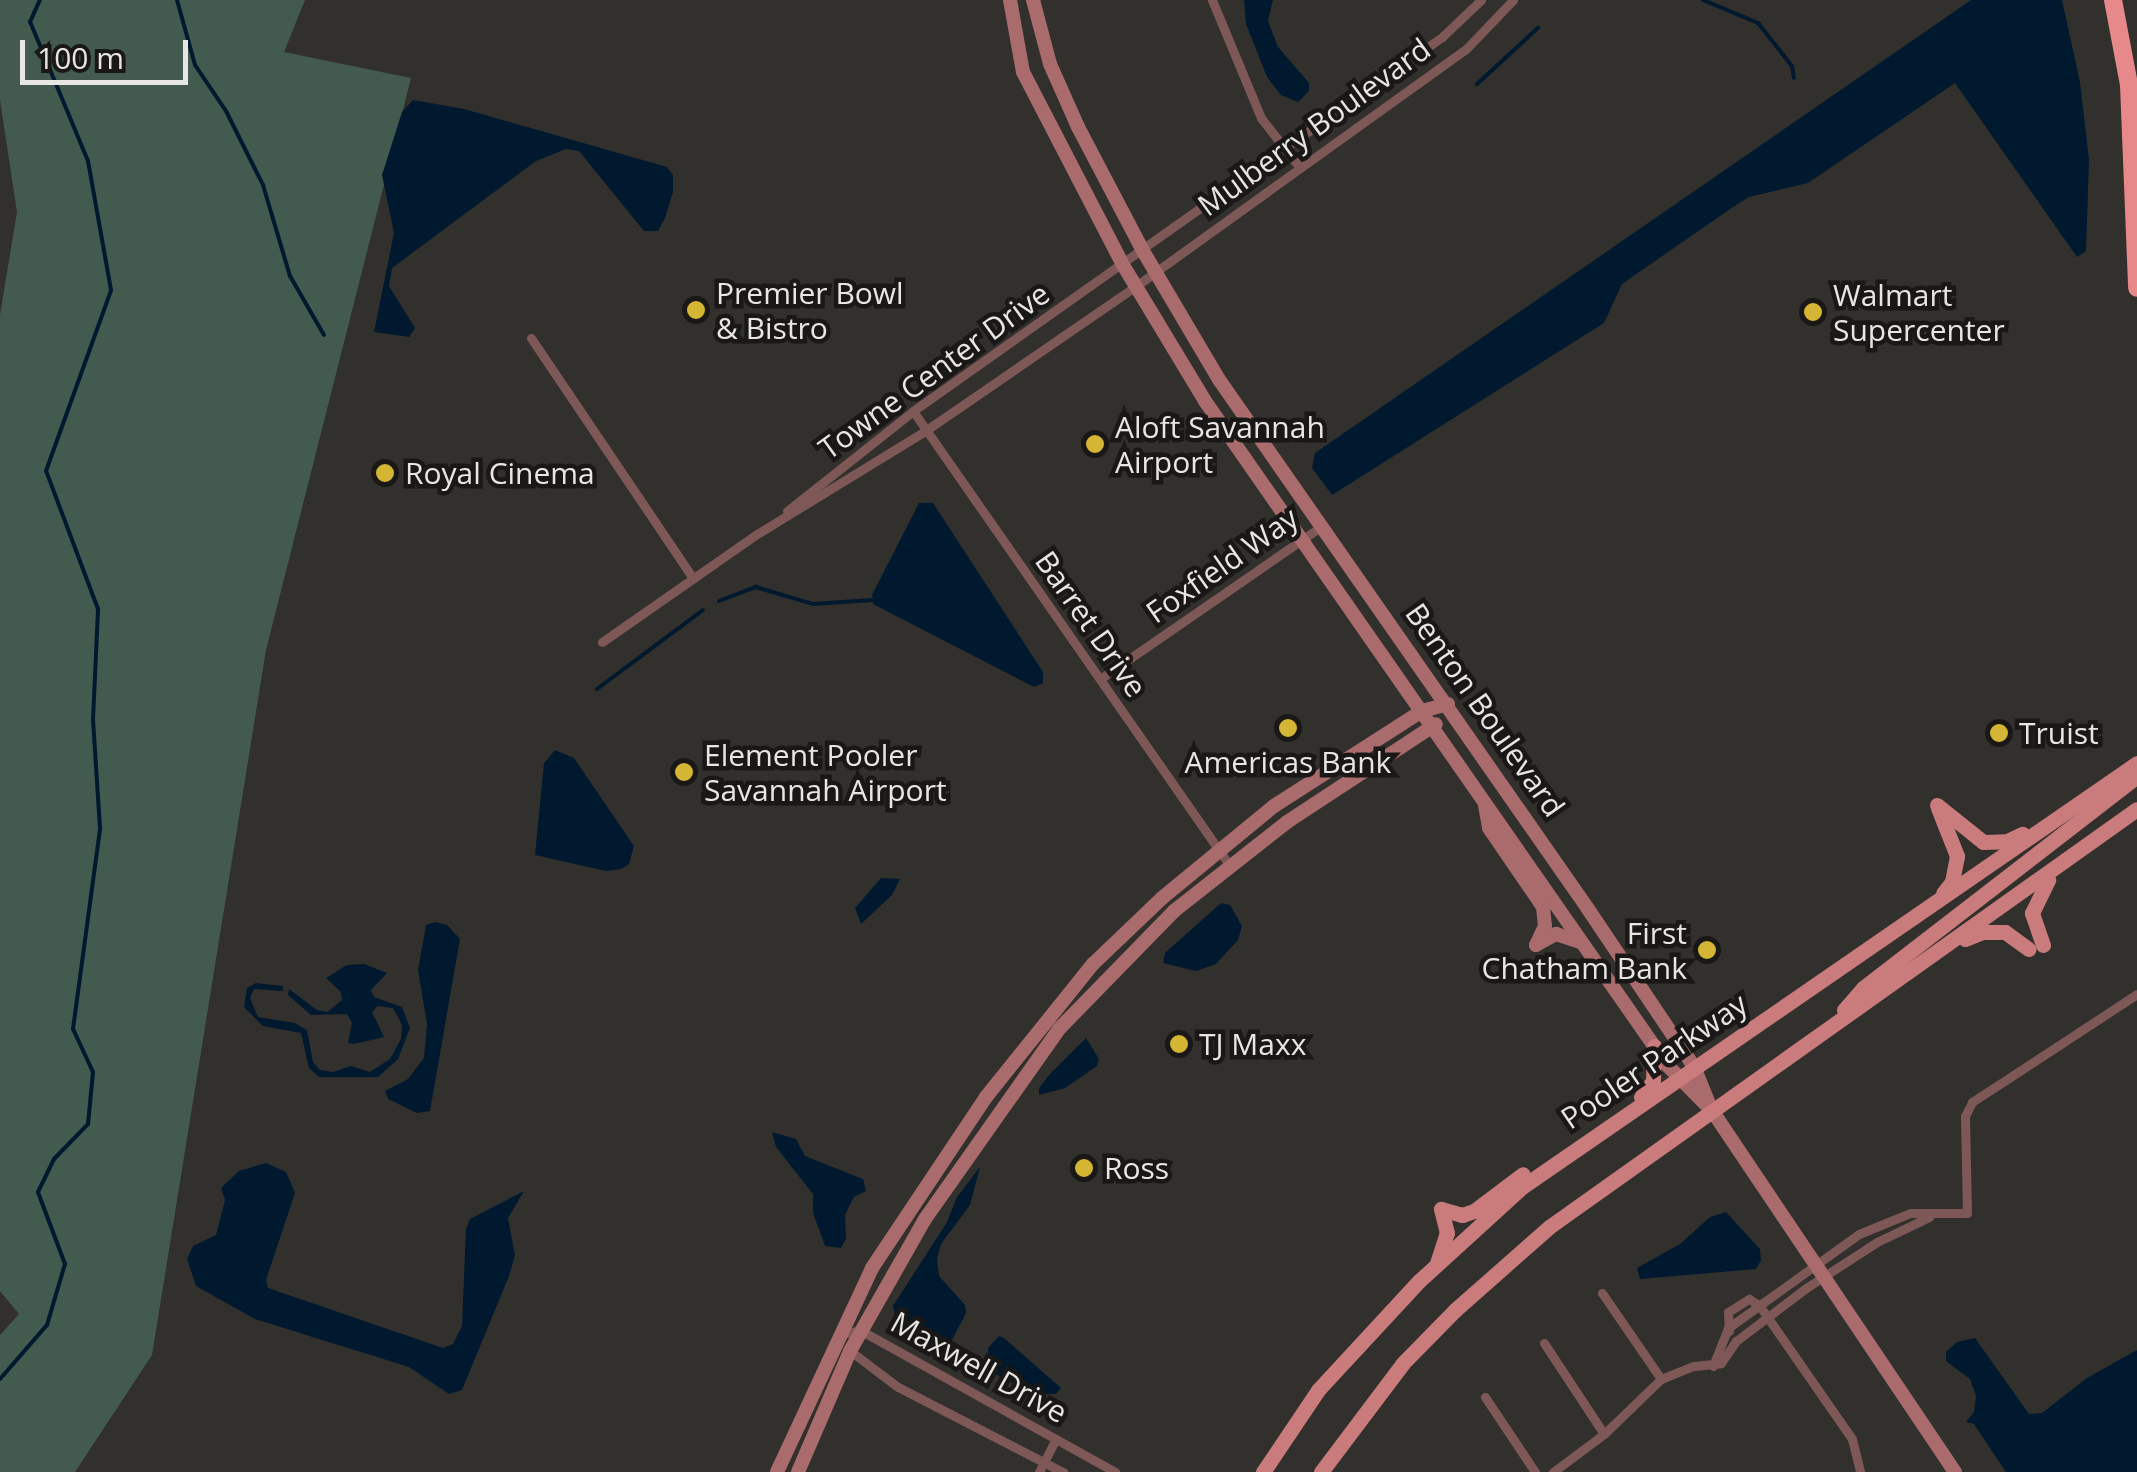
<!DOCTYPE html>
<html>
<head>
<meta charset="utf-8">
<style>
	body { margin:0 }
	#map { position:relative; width:2137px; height:1472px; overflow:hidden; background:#32302c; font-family:"Open Sans",sans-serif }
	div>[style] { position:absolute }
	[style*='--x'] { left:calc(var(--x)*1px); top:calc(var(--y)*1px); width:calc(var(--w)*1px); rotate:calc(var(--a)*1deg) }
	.green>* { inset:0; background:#425b4e }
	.water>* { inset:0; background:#00192e }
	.stream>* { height:4px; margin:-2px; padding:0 2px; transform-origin:2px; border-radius:2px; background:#00192e }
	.street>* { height:9px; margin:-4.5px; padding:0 4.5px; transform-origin:4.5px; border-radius:4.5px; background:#7e5757 }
	.secondary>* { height:14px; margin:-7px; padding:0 7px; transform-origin:7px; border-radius:7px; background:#a96b6c }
	.primary>* { height:15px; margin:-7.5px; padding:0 7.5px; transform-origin:7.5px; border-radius:7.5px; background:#ca7b7c }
	.highway>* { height:18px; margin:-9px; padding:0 9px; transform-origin:9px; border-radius:9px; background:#e7888b }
	.dots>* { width:28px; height:28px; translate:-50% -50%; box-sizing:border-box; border:5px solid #191816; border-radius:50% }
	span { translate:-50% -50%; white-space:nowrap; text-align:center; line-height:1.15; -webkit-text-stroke:9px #191816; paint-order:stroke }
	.street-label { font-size:30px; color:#e7e6e3 }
	.poi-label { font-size:30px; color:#e7e6e3 }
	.left { translate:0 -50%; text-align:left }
	.right { translate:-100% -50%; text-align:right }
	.scale { position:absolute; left:20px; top:40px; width:168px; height:45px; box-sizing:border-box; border:5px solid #e7e6e3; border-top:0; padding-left:12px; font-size:30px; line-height:35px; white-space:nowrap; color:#e7e6e3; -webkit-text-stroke:8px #191816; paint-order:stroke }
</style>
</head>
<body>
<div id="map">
	<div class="green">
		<i style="clip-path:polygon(0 0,305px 0,284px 52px,411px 78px,266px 650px,152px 1355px,75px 1472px,0 1472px,0 1335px,19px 1314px,0 1291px,0 315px,17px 212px,0 100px)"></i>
	</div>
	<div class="water">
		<i style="clip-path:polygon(1244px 0,1273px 0,1268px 21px,1278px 47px,1309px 83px,1309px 91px,1298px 102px,1281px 95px,1267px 77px,1246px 24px)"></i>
		<i style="clip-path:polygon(1971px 0,2062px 0,2080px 82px,2089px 160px,2086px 251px,2077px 257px,1955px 83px,1808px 183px,1749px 197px,1733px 207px,1622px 284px,1604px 323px,1332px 495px,1312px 468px,1315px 453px)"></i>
		<i style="clip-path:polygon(413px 100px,464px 109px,667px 167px,673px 175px,673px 192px,665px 218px,658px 231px,644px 231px,579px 151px,566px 149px,536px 161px,392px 268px,389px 286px,415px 328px,409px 337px,374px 332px,394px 233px,382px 175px,402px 112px)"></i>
		<i style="clip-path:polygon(919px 503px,933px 503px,1043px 672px,1043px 683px,1034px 687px,873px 604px,872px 595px)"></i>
		<i style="clip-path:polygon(555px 750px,574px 758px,634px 846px,629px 864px,621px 869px,606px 871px,535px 855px,544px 763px)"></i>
		<i style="clip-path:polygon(881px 878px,900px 879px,892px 895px,861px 924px,855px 908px)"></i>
		<i style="clip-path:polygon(1221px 903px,1230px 905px,1242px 926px,1238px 940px,1216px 964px,1196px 971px,1163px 963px,1165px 953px)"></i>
		<i style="clip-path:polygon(435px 922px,447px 925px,460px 939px,430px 1111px,417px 1113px,388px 1099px,385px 1091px,408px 1079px,424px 1058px,427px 1024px,418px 970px,426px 925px)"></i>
		<i style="clip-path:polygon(364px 964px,387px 973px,371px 990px,374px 997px,402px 1007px,410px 1028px,398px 1059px,378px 1077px,319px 1077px,309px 1068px,301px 1033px,263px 1026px,244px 1007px,247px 988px,256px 983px,283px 986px,283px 991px,254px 989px,250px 998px,258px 1017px,295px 1023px,307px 1030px,313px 1062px,320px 1070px,333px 1072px,351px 1066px,370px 1072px,390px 1059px,401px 1039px,402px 1025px,393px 1008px,378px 1006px,372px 1012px,384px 1037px,354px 1044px,348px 1043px,352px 1023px,347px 1014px,311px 1015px,288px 995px,289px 989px,317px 1010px,327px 1012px,342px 1000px,341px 992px,326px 978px,347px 965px)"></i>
		<i style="clip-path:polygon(1086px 1038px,1099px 1059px,1097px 1066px,1065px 1088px,1039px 1095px,1039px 1088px,1050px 1074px)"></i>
		<i style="clip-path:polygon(772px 1132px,796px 1139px,805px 1156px,863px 1179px,866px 1191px,854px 1197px,845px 1215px,846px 1239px,841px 1248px,825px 1246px,813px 1213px,813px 1194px,776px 1147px)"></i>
		<i style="clip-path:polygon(266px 1163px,286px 1172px,295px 1193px,266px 1280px,268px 1288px,443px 1348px,453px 1344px,462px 1326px,466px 1229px,470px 1219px,524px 1191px,508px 1218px,515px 1255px,509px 1276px,462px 1390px,449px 1394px,409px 1367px,255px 1319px,196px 1286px,187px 1259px,193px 1246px,216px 1235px,225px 1200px,221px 1188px,239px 1171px)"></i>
		<i style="clip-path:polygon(980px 1167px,970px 1205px,941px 1244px,937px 1258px,939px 1276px,965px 1305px,966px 1313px,950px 1344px,934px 1348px,896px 1320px,893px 1306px,947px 1222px,957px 1197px)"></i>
		<i style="clip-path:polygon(1726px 1212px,1760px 1249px,1761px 1260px,1756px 1269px,1640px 1279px,1637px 1268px,1680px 1244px,1710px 1217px)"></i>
		<i style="clip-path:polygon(999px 1336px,1004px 1338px,1061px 1388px,1056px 1394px,1032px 1394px,990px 1371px,988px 1348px)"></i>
		<i style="clip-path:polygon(1975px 1338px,2029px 1414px,2042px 1413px,2087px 1378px,2137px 1350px,2137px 1472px,2006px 1472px,1974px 1424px,1966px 1422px,1974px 1412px,1976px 1396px,1970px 1379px,1946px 1361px,1946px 1352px,1957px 1342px)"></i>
	</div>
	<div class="stream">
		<i style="--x:177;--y:0;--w:67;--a:74.5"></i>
		<i style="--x:195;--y:65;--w:55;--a:56"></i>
		<i style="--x:226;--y:111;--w:83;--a:63.4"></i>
		<i style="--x:263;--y:185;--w:95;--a:73.5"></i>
		<i style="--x:290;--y:276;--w:68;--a:60"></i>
		<i style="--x:1703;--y:0;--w:60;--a:22.7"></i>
		<i style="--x:1758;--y:23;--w:55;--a:51.7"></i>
		<i style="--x:1792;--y:66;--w:12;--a:81"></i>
		<i style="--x:1477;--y:84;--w:83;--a:-42.6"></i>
		<i style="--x:719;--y:601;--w:40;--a:-21"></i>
		<i style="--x:756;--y:587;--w:59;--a:16.6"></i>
		<i style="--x:813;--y:604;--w:59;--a:-3.9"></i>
		<i style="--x:597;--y:689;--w:132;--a:-36.7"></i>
		<i style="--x:0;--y:1379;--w:72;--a:-49"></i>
		<i style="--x:47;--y:1325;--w:64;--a:-73.6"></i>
		<i style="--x:65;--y:1264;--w:77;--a:-110.6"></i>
		<i style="--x:38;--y:1192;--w:37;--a:-64"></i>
		<i style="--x:54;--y:1159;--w:49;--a:-45.8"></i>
		<i style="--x:88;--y:1124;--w:52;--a:-84.5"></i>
		<i style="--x:93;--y:1072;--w:47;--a:-114.9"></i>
		<i style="--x:73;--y:1029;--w:203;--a:-82.3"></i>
		<i style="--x:100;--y:828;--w:108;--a:-93.7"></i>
		<i style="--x:93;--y:720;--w:111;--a:-87.4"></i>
		<i style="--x:98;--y:609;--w:147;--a:-110.6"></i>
		<i style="--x:46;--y:471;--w:192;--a:-70.2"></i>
		<i style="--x:111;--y:290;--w:131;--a:-100.1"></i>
		<i style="--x:88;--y:161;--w:151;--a:-112.6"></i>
		<i style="--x:30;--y:22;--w:24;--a:-66"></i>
	</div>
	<div class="street">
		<i style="--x:1212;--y:0;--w:128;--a:67.4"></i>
		<i style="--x:1261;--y:118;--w:63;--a:52"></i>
		<i style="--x:531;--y:338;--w:290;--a:56"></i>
		<i style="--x:913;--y:411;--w:555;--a:55.13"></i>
		<i style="--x:787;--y:511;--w:161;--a:-38.4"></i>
		<i style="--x:913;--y:411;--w:648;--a:-35.26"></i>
		<i style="--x:1442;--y:37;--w:54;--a:-43.5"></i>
		<i style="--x:602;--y:642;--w:189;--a:-34.9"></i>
		<i style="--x:757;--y:534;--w:197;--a:-31.5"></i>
		<i style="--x:925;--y:431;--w:256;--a:-34.5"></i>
		<i style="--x:1136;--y:286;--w:406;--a:-35.7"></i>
		<i style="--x:1466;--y:49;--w:68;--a:-46.2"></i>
		<i style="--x:1100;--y:679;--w:270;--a:-34.6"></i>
		<i style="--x:1602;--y:1293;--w:104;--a:55.5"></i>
		<i style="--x:1729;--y:1331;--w:19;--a:-93"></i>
		<i style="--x:1728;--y:1312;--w:25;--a:-32"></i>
		<i style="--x:1749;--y:1299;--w:12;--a:31"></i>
		<i style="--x:1759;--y:1305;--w:163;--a:55.2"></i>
		<i style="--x:1852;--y:1439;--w:34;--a:76"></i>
		<i style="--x:840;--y:1335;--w:21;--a:-14"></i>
		<i style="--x:860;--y:1330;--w:292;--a:29.1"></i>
		<i style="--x:1544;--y:1343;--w:109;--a:56.6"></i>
		<i style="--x:849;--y:1350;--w:61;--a:37.1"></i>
		<i style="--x:898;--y:1387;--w:186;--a:27.3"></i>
		<i style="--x:1713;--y:1366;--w:41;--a:-68.5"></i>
		<i style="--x:1728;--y:1328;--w:161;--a:-35.7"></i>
		<i style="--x:1859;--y:1234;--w:55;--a:-22.4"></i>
		<i style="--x:1910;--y:1213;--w:57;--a:0"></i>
		<i style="--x:1967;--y:1213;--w:97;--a:-91.2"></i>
		<i style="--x:1965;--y:1116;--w:16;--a:-63"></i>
		<i style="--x:1972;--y:1102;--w:197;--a:-33.2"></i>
		<i style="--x:1485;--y:1397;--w:90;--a:56.3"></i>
		<i style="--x:1039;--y:1472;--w:37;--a:-63"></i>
		<i style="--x:1553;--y:1472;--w:64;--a:-36.7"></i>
		<i style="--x:1604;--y:1434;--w:79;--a:-44"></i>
		<i style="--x:1661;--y:1379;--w:35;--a:-22"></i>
		<i style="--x:1694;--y:1366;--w:27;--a:-6"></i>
		<i style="--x:1721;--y:1363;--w:27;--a:-56"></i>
		<i style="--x:1736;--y:1341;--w:88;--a:-37.1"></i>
		<i style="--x:1806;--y:1288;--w:85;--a:-32.9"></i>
		<i style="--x:1877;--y:1242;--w:58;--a:-25.7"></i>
	</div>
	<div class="secondary">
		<i style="--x:1010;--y:0;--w:73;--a:79.8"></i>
		<i style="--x:1023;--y:72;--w:217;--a:62.6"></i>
		<i style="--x:1123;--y:265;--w:159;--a:58.9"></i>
		<i style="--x:1205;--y:401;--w:810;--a:55.15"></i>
		<i style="--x:1668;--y:1066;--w:64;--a:45.6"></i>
		<i style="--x:1713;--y:1112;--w:434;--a:56.1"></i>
		<i style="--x:1033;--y:0;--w:66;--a:75.1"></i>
		<i style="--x:1050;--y:64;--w:69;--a:66"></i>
		<i style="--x:1078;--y:127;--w:140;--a:62.3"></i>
		<i style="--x:1143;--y:251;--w:151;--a:59.4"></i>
		<i style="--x:1220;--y:381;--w:644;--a:55.12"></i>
		<i style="--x:1588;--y:909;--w:190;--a:56.1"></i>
		<i style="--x:1694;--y:1067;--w:42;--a:67.7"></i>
		<i style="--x:1485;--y:805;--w:23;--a:80"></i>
		<i style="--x:1489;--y:828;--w:96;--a:55.6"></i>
		<i style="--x:1543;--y:907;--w:19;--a:84"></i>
		<i style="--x:1545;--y:926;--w:21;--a:115"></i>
		<i style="--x:1536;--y:945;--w:23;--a:-29"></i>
		<i style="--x:1556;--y:934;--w:25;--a:18"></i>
		<i style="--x:777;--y:1472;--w:225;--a:-65"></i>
		<i style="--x:872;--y:1268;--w:206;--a:-56.3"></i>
		<i style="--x:986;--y:1097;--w:171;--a:-51.2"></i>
		<i style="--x:1093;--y:964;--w:95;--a:-43.7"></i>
		<i style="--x:1162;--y:898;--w:145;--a:-39.4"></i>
		<i style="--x:1274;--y:806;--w:176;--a:-32.7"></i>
		<i style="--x:1422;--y:711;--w:27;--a:-15"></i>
		<i style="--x:798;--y:1472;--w:132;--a:-66.7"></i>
		<i style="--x:850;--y:1351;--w:152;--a:-60.4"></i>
		<i style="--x:925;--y:1219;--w:232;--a:-54.8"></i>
		<i style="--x:1059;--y:1029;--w:165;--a:-45.7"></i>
		<i style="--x:1174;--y:911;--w:144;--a:-38.2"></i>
		<i style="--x:1287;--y:822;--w:178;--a:-33.3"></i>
	</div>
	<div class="primary">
		<i style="--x:1937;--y:805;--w:59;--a:38.8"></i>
		<i style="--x:1983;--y:842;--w:24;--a:-2"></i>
		<i style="--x:2007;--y:841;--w:17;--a:-25"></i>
		<i style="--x:1938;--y:808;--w:52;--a:68.4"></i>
		<i style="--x:1957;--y:856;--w:26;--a:101"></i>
		<i style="--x:1952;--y:882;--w:14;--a:129"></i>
		<i style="--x:1965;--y:939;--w:18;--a:-22"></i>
		<i style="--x:1982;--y:932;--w:23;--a:0"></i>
		<i style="--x:2005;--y:932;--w:29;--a:36"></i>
		<i style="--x:2043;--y:945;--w:34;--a:-109"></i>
		<i style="--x:2032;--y:913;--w:37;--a:-64"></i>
		<i style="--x:1844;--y:1010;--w:29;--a:-49"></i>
		<i style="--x:1863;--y:988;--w:346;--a:-37.7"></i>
		<i style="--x:1641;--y:1097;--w:20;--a:-53"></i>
		<i style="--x:1653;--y:1081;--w:35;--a:-88"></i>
		<i style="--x:1441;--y:1209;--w:22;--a:16"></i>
		<i style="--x:1462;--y:1215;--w:13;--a:-18"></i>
		<i style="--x:1474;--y:1211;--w:61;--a:-37.1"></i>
		<i style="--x:1437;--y:1263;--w:32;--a:-72"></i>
		<i style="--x:1447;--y:1233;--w:25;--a:-104"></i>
		<i style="--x:1263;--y:1472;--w:99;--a:-56.1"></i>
		<i style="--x:1318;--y:1390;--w:149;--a:-47.2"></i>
		<i style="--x:1419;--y:1281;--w:139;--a:-42.4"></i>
		<i style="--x:1522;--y:1187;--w:747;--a:-34.58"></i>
		<i style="--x:1321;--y:1472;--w:136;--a:-53"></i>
		<i style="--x:1403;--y:1363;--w:74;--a:-45.5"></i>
		<i style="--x:1455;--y:1310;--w:125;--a:-41.4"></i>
		<i style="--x:1549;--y:1227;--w:721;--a:-35.41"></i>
	</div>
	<div class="highway">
		<i style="--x:2113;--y:0;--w:86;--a:79.3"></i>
		<i style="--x:2129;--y:85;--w:203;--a:87.7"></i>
	</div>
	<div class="dots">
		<i style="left:696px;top:310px;background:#d5b534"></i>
		<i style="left:1813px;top:312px;background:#d5b534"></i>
		<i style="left:1095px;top:444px;background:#d5b534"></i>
		<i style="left:385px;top:473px;background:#d5b534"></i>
		<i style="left:1288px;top:728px;background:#d5b534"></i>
		<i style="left:1999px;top:733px;background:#d5b534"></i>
		<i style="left:684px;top:772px;background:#d5b534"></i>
		<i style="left:1707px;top:950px;background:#d5b534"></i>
		<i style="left:1179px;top:1044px;background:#d5b534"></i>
		<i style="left:1084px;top:1168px;background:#d5b534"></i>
	</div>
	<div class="street-label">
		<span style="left:1314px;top:127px;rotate:-36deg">Mulberry Boulevard</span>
		<span style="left:934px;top:371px;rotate:-36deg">Towne Center Drive</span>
		<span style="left:1222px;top:565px;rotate:-35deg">Foxfield Way</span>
		<span style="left:1091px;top:624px;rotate:55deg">Barret Drive</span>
		<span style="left:1485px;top:710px;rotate:55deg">Benton Boulevard</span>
		<span style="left:1654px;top:1061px;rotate:-34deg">Pooler Parkway</span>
		<span style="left:979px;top:1367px;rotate:29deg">Maxwell Drive</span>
	</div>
	<div class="poi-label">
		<span class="left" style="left:716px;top:310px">Premier Bowl<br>&amp; Bistro</span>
		<span class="left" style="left:1833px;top:312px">Walmart<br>Supercenter</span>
		<span class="left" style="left:1115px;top:444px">Aloft Savannah<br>Airport</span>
		<span class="left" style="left:405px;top:473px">Royal Cinema</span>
		<span class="left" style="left:2019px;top:733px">Truist</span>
		<span class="left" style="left:704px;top:772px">Element Pooler<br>Savannah Airport</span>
		<span style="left:1288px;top:762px">Americas Bank</span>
		<span class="right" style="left:1687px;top:950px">First<br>Chatham Bank</span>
		<span class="left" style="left:1199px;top:1044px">TJ Maxx</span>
		<span class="left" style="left:1104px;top:1168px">Ross</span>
	</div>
	<div class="scale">100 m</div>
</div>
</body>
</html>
